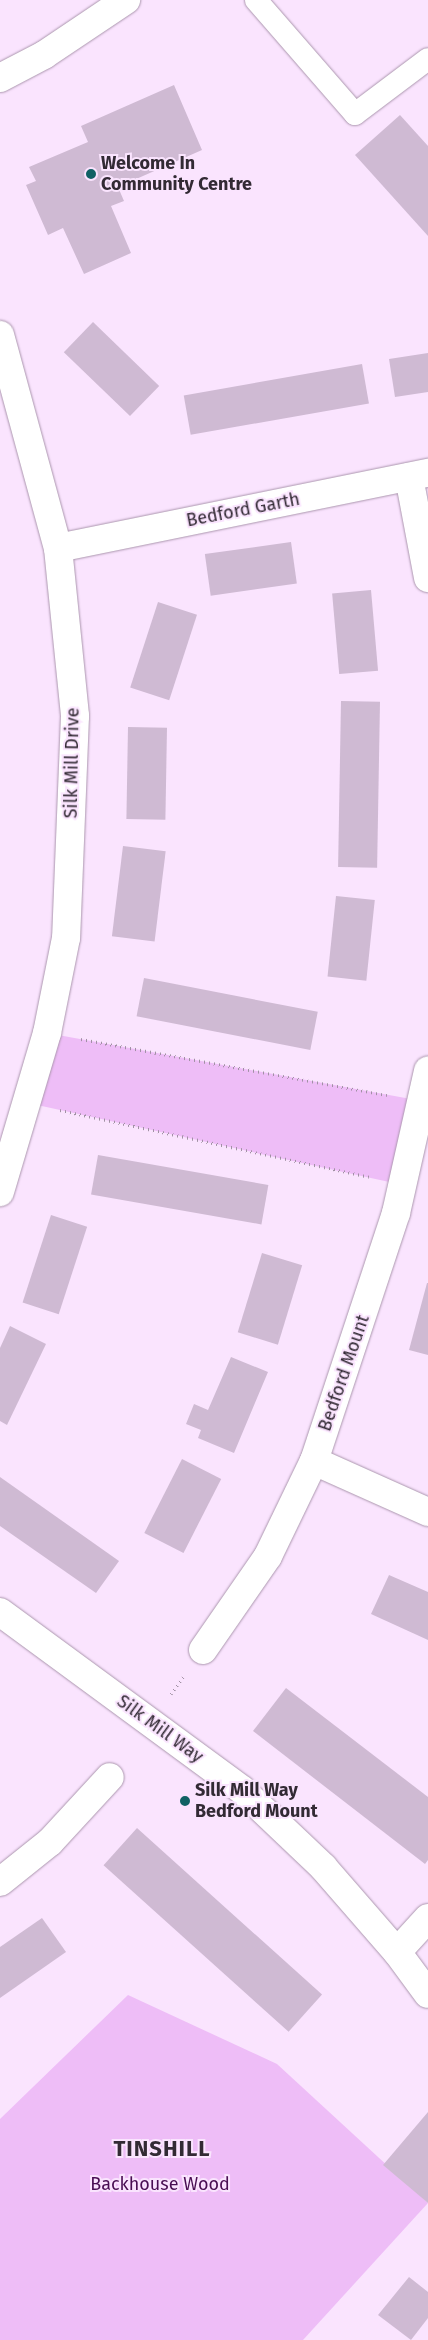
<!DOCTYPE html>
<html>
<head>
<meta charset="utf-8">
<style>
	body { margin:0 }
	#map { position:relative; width:428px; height:2340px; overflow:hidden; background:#fae4fe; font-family:"Fira Sans",sans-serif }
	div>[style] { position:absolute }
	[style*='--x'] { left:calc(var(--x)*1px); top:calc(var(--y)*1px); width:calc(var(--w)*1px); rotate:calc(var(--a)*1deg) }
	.green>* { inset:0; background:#eebdf7 }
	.building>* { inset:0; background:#cfbad3; transform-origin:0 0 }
	.path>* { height:3px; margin-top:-1.5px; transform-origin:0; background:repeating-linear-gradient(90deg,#a191a4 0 1px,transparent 0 5px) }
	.roads { filter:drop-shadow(0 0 1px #ab96ae) drop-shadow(0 0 1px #ab96ae) }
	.service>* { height:22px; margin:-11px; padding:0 11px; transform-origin:11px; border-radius:11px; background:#fff }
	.minor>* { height:28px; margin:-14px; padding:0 14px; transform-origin:14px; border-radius:14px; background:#fff }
	.dots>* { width:14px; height:14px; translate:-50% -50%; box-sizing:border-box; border:2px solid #fae4fe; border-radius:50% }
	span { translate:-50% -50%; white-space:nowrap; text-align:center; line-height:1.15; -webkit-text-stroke:4px #fae4fe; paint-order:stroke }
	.poi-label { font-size:18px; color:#322a34; font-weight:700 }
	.left { translate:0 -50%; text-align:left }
	.street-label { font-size:18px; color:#322a34 }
	.park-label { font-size:18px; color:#490e53 }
	.district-label { font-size:22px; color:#322a34; font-weight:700; letter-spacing:1px }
</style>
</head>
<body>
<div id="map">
	<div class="green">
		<i style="clip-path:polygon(47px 1033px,422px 1101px,403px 1185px,28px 1103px)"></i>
		<i style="clip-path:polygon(128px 1995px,277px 2064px,428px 2203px,303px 2340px,0 2340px,0 2119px)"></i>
	</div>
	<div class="building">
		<i style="clip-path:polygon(174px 85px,202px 150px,118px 187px,124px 201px,111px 206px,131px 253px,84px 274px,63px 228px,48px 235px,26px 185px,36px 181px,29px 167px,88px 142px,81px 126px)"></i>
		<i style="clip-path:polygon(400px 115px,428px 146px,428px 236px,355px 155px)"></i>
		<i style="left:93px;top:322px;width:92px;height:42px;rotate:44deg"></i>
		<i style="clip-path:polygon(428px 353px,428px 392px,395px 397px,389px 359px)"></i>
		<i style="left:362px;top:364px;width:40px;height:181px;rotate:80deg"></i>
		<i style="left:291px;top:542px;width:42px;height:87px;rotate:82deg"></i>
		<i style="left:371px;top:590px;width:81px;height:39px;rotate:85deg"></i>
		<i style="left:158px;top:602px;width:41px;height:90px;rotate:18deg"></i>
		<i style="left:341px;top:701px;width:39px;height:166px;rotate:1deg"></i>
		<i style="left:128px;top:727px;width:39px;height:92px;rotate:1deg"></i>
		<i style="left:123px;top:846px;width:43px;height:91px;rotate:7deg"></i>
		<i style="left:336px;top:896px;width:39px;height:81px;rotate:6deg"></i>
		<i style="left:144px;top:978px;width:177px;height:39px;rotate:11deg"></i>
		<i style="left:98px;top:1155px;width:173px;height:40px;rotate:10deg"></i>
		<i style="left:51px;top:1215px;width:38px;height:92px;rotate:18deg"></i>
		<i style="left:262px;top:1253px;width:42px;height:83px;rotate:17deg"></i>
		<i style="clip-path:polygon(427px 1283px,428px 1283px,428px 1355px,409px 1350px)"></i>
		<i style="clip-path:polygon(10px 1326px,46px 1344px,7px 1425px,0 1421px,0 1348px)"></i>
		<i style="clip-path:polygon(231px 1357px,268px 1372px,234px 1453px,198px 1438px,201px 1430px,186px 1424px,194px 1404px,208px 1410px)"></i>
		<i style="left:182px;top:1459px;width:44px;height:83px;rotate:27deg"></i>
		<i style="clip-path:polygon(0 1477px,119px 1561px,96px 1593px,0 1526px)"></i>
		<i style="clip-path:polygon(389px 1575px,428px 1592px,428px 1640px,371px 1614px)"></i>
		<i style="clip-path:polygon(286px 1688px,428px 1797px,428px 1860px,425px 1864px,253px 1731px)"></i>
		<i style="left:137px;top:1828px;width:249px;height:50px;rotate:42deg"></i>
		<i style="clip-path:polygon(42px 1918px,66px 1952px,0 1998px,0 1947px)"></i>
		<i style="clip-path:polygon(428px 2112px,428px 2203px,383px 2165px)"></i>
		<i style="clip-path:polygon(409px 2277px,428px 2292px,428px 2318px,411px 2340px,378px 2315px)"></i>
	</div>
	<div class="path">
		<i style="--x:81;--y:1039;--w:311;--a:10.4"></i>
		<i style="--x:60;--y:1110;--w:316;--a:12.2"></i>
		<i style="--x:171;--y:1694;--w:21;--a:-55"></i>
	</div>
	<div class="roads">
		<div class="service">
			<i style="--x:256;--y:0;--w:151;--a:49"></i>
			<i style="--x:355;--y:114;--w:91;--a:-37"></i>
		</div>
		<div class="minor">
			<i style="--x:0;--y:78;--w:50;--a:-27.6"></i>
			<i style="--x:44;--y:55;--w:99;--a:-33.9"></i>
			<i style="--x:0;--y:335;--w:221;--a:74.8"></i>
			<i style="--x:58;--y:548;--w:169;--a:84.2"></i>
			<i style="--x:75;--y:716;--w:222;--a:92.3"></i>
			<i style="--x:66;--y:938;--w:97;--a:101.3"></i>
			<i style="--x:47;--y:1033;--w:166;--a:106.5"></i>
			<i style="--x:409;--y:477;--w:103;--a:79.3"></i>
			<i style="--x:58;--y:548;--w:378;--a:-11.5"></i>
			<i style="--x:314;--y:1461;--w:125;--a:24.1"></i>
			<i style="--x:0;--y:1612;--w:300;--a:36.3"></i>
			<i style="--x:242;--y:1790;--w:112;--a:43.5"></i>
			<i style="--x:323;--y:1867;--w:113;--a:49"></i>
			<i style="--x:397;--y:1952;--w:52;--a:53.6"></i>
			<i style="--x:203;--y:1650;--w:114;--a:-55.3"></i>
			<i style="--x:268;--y:1556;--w:106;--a:-64.2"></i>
			<i style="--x:314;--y:1461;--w:261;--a:-71.7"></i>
			<i style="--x:396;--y:1213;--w:146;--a:-77.3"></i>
			<i style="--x:0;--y:1882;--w:64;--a:-38.7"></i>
			<i style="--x:50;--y:1842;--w:88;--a:-47.3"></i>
			<i style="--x:397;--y:1952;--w:46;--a:-47.6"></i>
		</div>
	</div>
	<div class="dots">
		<i style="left:91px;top:174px;background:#106164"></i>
		<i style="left:185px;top:1801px;background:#106164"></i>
	</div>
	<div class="poi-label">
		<span class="left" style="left:101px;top:174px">Welcome In<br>Community Centre</span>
		<span class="left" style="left:195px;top:1801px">Silk Mill Way<br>Bedford Mount</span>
	</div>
	<div class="street-label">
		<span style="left:243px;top:510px;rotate:-11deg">Bedford Garth</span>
		<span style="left:72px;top:763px;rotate:-89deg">Silk Mill Drive</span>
		<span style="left:344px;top:1373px;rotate:-71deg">Bedford Mount</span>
		<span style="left:160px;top:1729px;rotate:36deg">Silk Mill Way</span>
	</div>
	<div class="park-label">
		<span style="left:160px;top:2184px">Backhouse Wood</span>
	</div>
	<div class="district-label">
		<span style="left:162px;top:2149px">TINSHILL</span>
	</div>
</div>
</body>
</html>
